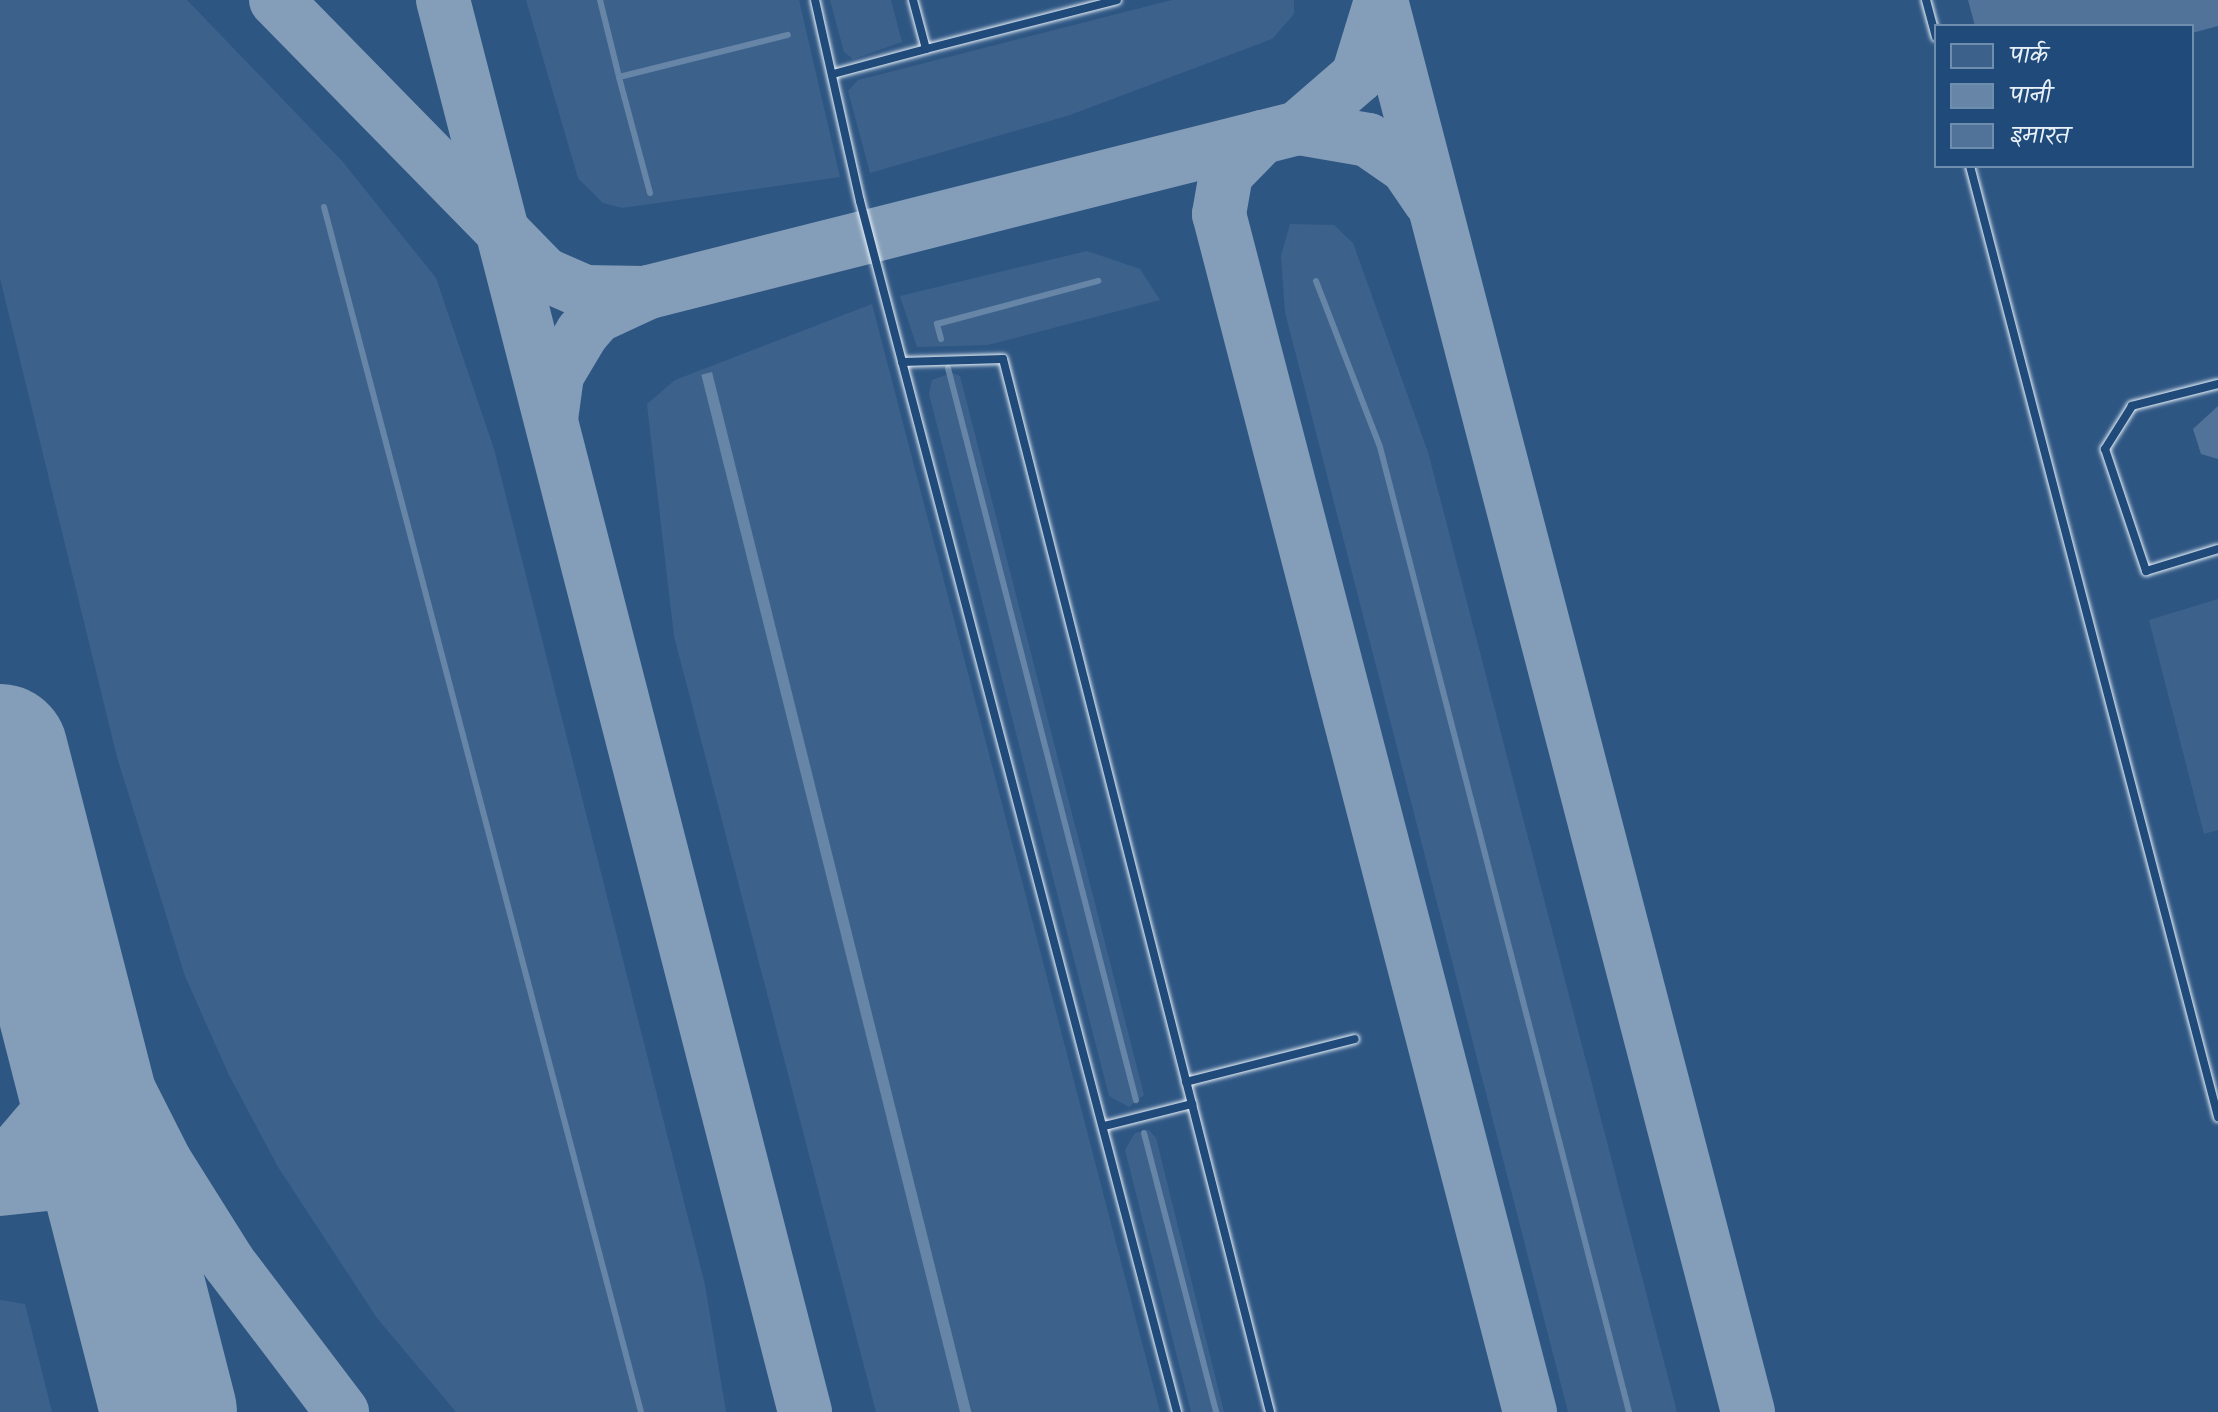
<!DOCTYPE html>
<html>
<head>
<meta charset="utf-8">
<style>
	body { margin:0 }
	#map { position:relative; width:2218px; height:1412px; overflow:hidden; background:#1f4a7a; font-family:Kalam,"Playpen Sans Deva",sans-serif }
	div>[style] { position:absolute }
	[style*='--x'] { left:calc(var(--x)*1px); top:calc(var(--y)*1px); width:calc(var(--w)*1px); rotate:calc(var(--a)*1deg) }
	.built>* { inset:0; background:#2e5683 }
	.green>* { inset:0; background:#3c628c }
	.water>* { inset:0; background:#6685a7; transform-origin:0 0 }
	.stream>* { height:6px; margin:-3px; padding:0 3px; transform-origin:3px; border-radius:3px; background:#6685a7 }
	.taxiway>* { height:54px; margin:-27px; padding:0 27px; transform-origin:27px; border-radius:27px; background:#849eb9 }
	.runway>* { height:136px; margin:-68px; padding:0 68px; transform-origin:68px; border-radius:68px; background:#849eb9 }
	.building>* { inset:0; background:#517399 }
	.roads { filter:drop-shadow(0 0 2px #e8f1f8) drop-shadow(0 0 2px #e8f1f8) }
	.lane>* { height:8px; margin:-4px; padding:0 4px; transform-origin:4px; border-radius:4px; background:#1f4a7a }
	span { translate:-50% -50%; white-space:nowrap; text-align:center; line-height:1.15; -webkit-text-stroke:8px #1f4a7a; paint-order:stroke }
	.legend { position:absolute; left:1934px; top:24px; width:260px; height:144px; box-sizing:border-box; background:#1f4a7a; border:2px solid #6f8dac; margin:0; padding:10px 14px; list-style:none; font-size:24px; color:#e8f1f8 }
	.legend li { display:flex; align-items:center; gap:16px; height:40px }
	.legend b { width:40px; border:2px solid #6f8dac }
</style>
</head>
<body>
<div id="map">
	<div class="built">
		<i style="clip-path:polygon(evenodd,0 0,2218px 0,2218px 1412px,0 1412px,0 0,1936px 26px,2192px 26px,2192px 166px,1936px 166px,1936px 26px)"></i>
	</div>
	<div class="green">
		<i style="clip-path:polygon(0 0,187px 0,342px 161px,436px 278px,494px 449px,705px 1285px,726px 1412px,456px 1412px,377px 1318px,278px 1167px,228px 1073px,185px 976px,117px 757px,0 278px)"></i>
		<i style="clip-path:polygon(526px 0,799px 0,840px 177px,622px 208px,603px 203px,578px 178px)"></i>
		<i style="clip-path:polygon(830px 0,891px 0,902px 42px,853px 59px,844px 52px)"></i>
		<i style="clip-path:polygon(1172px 0,1294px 0,1294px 14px,1272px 39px,1070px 115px,870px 173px,848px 91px,858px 80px)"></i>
		<i style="clip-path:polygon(1290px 224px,1334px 225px,1353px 243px,1428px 452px,1677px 1412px,1568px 1412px,1285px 312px,1281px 256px)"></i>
		<i style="clip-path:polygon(1087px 251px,1140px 269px,1160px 300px,988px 345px,917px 347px,900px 296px)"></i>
		<i style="clip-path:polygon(872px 304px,1160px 1412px,876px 1412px,674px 636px,647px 404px,675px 380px)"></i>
		<i style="clip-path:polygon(952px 373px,960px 376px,1144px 1095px,1129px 1107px,1109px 1096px,929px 394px,932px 380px)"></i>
		<i style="clip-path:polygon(2218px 599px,2218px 830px,2204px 834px,2149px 620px)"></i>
		<i style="clip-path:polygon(1149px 1130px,1156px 1138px,1224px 1412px,1191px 1412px,1125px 1150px,1135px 1133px)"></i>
		<i style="clip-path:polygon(0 1300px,25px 1304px,52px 1412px,0 1412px)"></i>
	</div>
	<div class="water">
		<i style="left:712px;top:372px;width:1074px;height:11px;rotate:76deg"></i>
	</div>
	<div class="stream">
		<i style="--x:600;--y:0;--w:79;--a:76.1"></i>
		<i style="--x:650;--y:193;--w:120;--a:-105"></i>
		<i style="--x:619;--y:77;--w:174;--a:-14"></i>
		<i style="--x:324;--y:207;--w:1246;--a:75.26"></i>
		<i style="--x:1316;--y:281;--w:178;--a:68.9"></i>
		<i style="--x:1380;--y:447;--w:997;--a:75.53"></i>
		<i style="--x:941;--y:339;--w:16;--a:-105"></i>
		<i style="--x:937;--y:324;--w:167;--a:-15"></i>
		<i style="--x:948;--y:368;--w:756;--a:75.6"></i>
		<i style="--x:1144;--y:1133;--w:288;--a:75.5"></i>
	</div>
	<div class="taxiway">
		<i style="--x:276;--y:0;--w:383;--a:45.6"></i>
		<i style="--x:544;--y:274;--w:45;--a:23.7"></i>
		<i style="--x:585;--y:292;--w:59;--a:1"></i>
		<i style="--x:443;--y:0;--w:1458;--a:75.62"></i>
		<i style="--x:1381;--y:0;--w:1459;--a:75.43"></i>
		<i style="--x:1298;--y:128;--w:79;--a:-40.9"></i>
		<i style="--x:1358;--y:76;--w:78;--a:-73"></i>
		<i style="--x:1262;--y:137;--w:52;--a:134.2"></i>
		<i style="--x:1226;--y:174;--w:41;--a:99.9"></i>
		<i style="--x:1219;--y:214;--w:1238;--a:75.45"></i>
		<i style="--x:551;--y:419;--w:44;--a:-82.2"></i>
		<i style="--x:557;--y:375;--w:49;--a:-59.2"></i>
		<i style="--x:582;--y:333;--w:23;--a:-49"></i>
		<i style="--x:597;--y:316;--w:57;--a:-24.8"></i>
		<i style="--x:649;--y:292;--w:669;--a:-14.18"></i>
		<i style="--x:1298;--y:128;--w:71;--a:9.7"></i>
		<i style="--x:1368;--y:140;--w:47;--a:34.7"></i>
		<i style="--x:1407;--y:167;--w:41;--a:55.9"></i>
		<i style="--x:22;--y:838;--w:148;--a:70.2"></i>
		<i style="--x:72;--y:977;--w:206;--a:63.2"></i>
		<i style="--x:165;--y:1161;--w:120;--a:57.9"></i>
		<i style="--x:229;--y:1263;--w:187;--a:52.8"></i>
		<i style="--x:0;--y:1169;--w:79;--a:-49.6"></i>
		<i style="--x:51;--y:1109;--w:52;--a:-74.4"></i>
		<i style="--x:65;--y:1059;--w:60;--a:-92.9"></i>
		<i style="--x:0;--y:1189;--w:64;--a:-6.2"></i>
		<i style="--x:64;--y:1182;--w:48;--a:8.5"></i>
		<i style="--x:111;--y:1189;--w:56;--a:24.3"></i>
		<i style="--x:162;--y:1212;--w:60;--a:36.9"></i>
	</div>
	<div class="runway">
		<i style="--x:0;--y:752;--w:681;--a:75.64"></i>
	</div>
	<div class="building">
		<i style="clip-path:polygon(1968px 0,2218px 0,2218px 26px,2192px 33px,2192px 26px,1975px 26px)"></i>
		<i style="clip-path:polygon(2218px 406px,2218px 459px,2201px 454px,2193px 429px)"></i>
	</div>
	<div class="roads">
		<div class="lane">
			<i style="--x:815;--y:0;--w:206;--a:77.4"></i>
			<i style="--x:860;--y:201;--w:1252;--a:75.33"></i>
			<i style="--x:1926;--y:0;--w:38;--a:75"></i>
			<i style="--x:926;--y:49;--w:197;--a:-14.4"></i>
			<i style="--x:833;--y:74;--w:96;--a:-15"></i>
			<i style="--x:926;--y:49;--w:51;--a:-104.9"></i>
			<i style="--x:1970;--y:166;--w:983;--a:75.38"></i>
			<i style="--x:902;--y:362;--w:101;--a:-1.7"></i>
			<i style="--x:1003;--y:359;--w:1086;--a:75.77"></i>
			<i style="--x:2218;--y:384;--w:89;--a:165.7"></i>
			<i style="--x:2132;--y:406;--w:51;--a:122.1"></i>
			<i style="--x:2105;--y:449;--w:129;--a:71.4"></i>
			<i style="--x:2146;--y:571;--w:75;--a:-17"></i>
			<i style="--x:1186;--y:1082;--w:174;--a:-14.3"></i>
			<i style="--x:1104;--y:1126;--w:91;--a:-14"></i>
		</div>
	</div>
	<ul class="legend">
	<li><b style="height:22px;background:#3c628c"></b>पार्क</li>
	<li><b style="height:22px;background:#6685a7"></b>पानी</li>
	<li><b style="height:22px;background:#517399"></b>इमारत</li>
	</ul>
</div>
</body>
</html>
